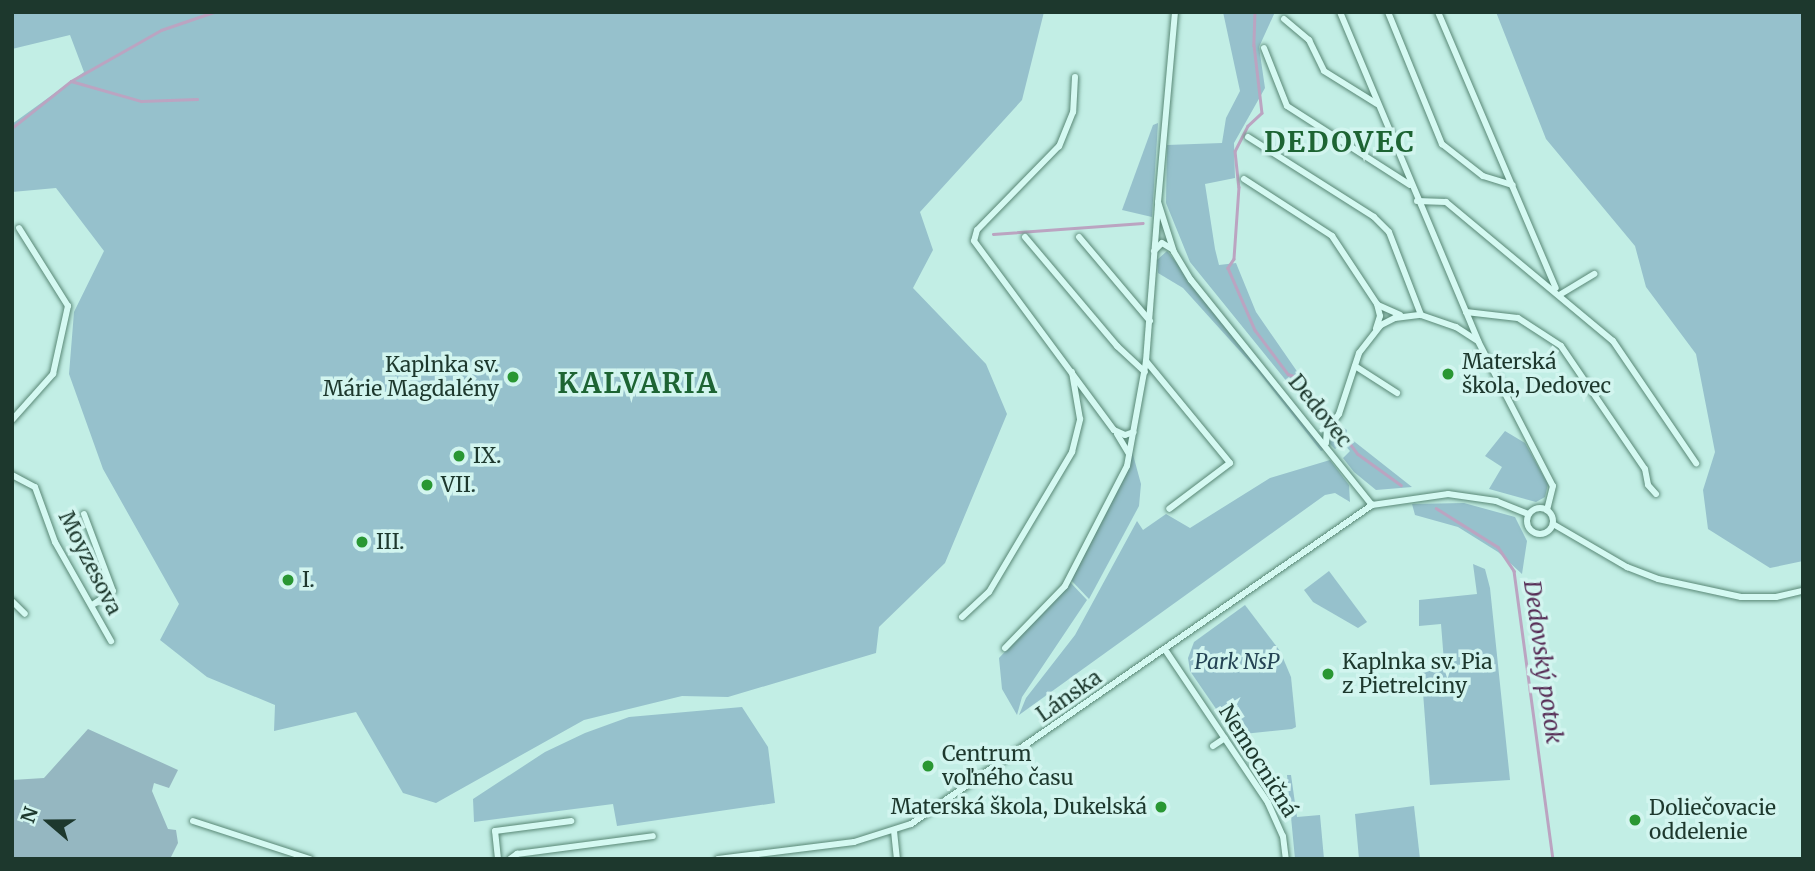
<!DOCTYPE html>
<html>
<head>
<meta charset="utf-8">
<style>
	body { margin:0 }
	#map { position:relative; width:1815px; height:871px; overflow:hidden; background:#c2eee5; font-family:Merriweather,serif }
	div>[style] { position:absolute }
	[style*='--x'] { left:calc(var(--x)*1px); top:calc(var(--y)*1px); width:calc(var(--w)*1px); rotate:calc(var(--a)*1deg) }
	.green>* { inset:0; background:#96c1cc }
	.cemetery>* { inset:0; background:#95b7c1 }
	.stream>* { height:2.5px; margin:-1.25px; padding:0 1.25px; transform-origin:1.25px; border-radius:1.25px; background:#bba4c1 }
	.roads { filter:drop-shadow(0 0 2px #598876) drop-shadow(0 0 2px #598876) }
	.minor>* { height:6px; margin:-3px; padding:0 3px; transform-origin:3px; border-radius:3px; background:#d5f9f2 }
	.minor>.ring { margin:-3px; padding:0; box-sizing:content-box; background:none; border:6px solid #d5f9f2; border-radius:50% }
	.dots>* { width:19px; height:19px; translate:-50% -50%; box-sizing:border-box; border:4px solid #d2f5ef; border-radius:50% }
	span { translate:-50% -50%; white-space:nowrap; text-align:center; line-height:1.15; -webkit-text-stroke:7px #d2f5ef; paint-order:stroke }
	.poi-label { font-size:21px; color:#1d382d }
	.left { translate:0 -50%; text-align:left }
	.right { translate:-100% -50%; text-align:right }
	.street-label { font-size:21px; color:#1d382d }
	.park-label { font-size:21px; color:#244354; font-style:italic }
	.water-label { font-size:23px; color:#572d56; font-style:italic }
	.district-label { font-size:28px; color:#1d6433; font-weight:700; letter-spacing:2px }
	.frame { position:absolute; inset:0; border:14px solid #1d382d; pointer-events:none }
	.north { position:absolute; left:14px; top:787px; width:70px; height:70px; -webkit-text-stroke:5px #d2f5ef; paint-order:stroke; rotate:290deg; font-size:19px; font-weight:700; line-height:28px; text-align:center; color:#1d382d }
	.north::after { content:''; display:block; margin:auto; width:24px; height:32px; background:#1d382d; clip-path:polygon(50% 0,100% 100%,50% 72%,0 100%) }
</style>
</head>
<body>
<div id="map">
	<div class="green">
		<i style="clip-path:polygon(12px 12px,1044px 12px,1022px 100px,920px 212px,933px 250px,913px 288px,986px 364px,1007px 414px,945px 563px,879px 627px,876px 653px,728px 697px,682px 696px,584px 720px,436px 803px,403px 793px,356px 712px,274px 731px,275px 705px,207px 677px,160px 640px,179px 604px,103px 469px,69px 374px,74px 312px,104px 251px,56px 188px,12px 192px,12px 124px,84px 72px,70px 35px,12px 49px)"></i>
		<i style="clip-path:polygon(1223px 12px,1275px 12px,1259px 47px,1265px 88px,1234px 143px,1235px 178px,1205px 184px,1215px 249px,1219px 265px,1236px 263px,1256px 312px,1321px 406px,1313px 414px,1190px 262px,1166px 203px,1167px 145px,1222px 143px,1226px 118px,1240px 91px)"></i>
		<i style="clip-path:polygon(1496px 12px,1803px 12px,1803px 561px,1770px 568px,1708px 529px,1703px 490px,1715px 452px,1696px 354px,1646px 287px,1635px 246px,1546px 139px)"></i>
		<i style="clip-path:polygon(1158px 123px,1152px 217px,1122px 210px,1153px 125px)"></i>
		<i style="clip-path:polygon(1167px 251px,1328px 448px,1321px 451px,1257px 370px,1183px 288px,1158px 273px,1157px 260px)"></i>
		<i style="clip-path:polygon(1336px 422px,1347px 430px,1346px 435px,1412px 487px,1376px 490px,1354px 472px,1343px 458px,1350px 451px,1343px 443px,1335px 449px,1328px 442px)"></i>
		<i style="clip-path:polygon(1505px 431px,1525px 443px,1548px 484px,1545px 497px,1536px 502px,1489px 489px,1502px 467px,1485px 456px)"></i>
		<i style="clip-path:polygon(1132px 451px,1141px 484px,1139px 506px,1089px 599px,1070px 579px)"></i>
		<i style="clip-path:polygon(1330px 460px,1349px 485px,1350px 502px,1335px 493px,1325px 495px,1019px 715px,1026px 698px,1075px 635px,1137px 521px,1143px 530px,1166px 514px,1190px 528px,1270px 478px)"></i>
		<i style="clip-path:polygon(1464px 503px,1515px 517px,1527px 541px,1522px 574px,1498px 552px,1458px 527px,1415px 515px,1412px 504px)"></i>
		<i style="clip-path:polygon(1473px 564px,1485px 569px,1490px 588px,1510px 780px,1430px 785px,1421px 666px,1444px 662px,1441px 624px,1419px 626px,1419px 600px,1477px 594px)"></i>
		<i style="clip-path:polygon(1329px 571px,1367px 622px,1358px 628px,1313px 602px,1304px 590px)"></i>
		<i style="clip-path:polygon(1070px 582px,1087px 600px,1022px 697px,1017px 715px,1002px 689px,999px 658px)"></i>
		<i style="clip-path:polygon(1245px 605px,1280px 651px,1291px 677px,1296px 727px,1292px 729px,1234px 735px,1190px 671px,1188px 658px,1194px 642px)"></i>
		<i style="clip-path:polygon(742px 707px,768px 747px,775px 803px,617px 826px,613px 804px,474px 822px,473px 799px,545px 752px,585px 733px,629px 717px)"></i>
		<i style="clip-path:polygon(1287px 775px,1291px 775px,1297px 817px,1320px 815px,1324px 859px,1295px 859px)"></i>
		<i style="clip-path:polygon(1414px 806px,1420px 859px,1359px 859px,1355px 814px)"></i>
	</div>
	<div class="cemetery">
		<i style="clip-path:polygon(88px 729px,178px 770px,169px 788px,154px 783px,152px 791px,168px 829px,176px 830px,178px 843px,170px 859px,12px 859px,12px 780px,44px 778px)"></i>
	</div>
	<div class="stream">
		<i style="--x:1255;--y:12;--w:33;--a:92"></i>
		<i style="--x:1254;--y:45;--w:68;--a:83.3"></i>
		<i style="--x:1262;--y:113;--w:19;--a:137"></i>
		<i style="--x:1248;--y:126;--w:28;--a:117"></i>
		<i style="--x:1235;--y:151;--w:36;--a:84"></i>
		<i style="--x:1239;--y:187;--w:72;--a:94"></i>
		<i style="--x:1234;--y:259;--w:11;--a:124"></i>
		<i style="--x:1228;--y:268;--w:68;--a:66.5"></i>
		<i style="--x:1255;--y:330;--w:55;--a:53.1"></i>
		<i style="--x:1288;--y:374;--w:12;--a:20"></i>
		<i style="--x:1299;--y:378;--w:48;--a:52.7"></i>
		<i style="--x:71;--y:81;--w:73;--a:15.9"></i>
		<i style="--x:141;--y:101;--w:56;--a:-2"></i>
		<i style="--x:12;--y:128;--w:75;--a:-38.5"></i>
		<i style="--x:71;--y:81;--w:103;--a:-29.5"></i>
		<i style="--x:161;--y:30;--w:56;--a:-18.8"></i>
		<i style="--x:993;--y:234;--w:150;--a:-4.2"></i>
		<i style="--x:1336;--y:425;--w:36;--a:53"></i>
		<i style="--x:1358;--y:454;--w:53;--a:35.8"></i>
		<i style="--x:1436;--y:508;--w:73;--a:32.2"></i>
		<i style="--x:1498;--y:547;--w:29;--a:56"></i>
		<i style="--x:1514;--y:571;--w:291;--a:82.3"></i>
	</div>
	<div class="roads">
		<div class="minor">
			<i style="--x:1175;--y:12;--w:191;--a:95.1"></i>
			<i style="--x:1158;--y:202;--w:52;--a:72.3"></i>
			<i style="--x:1174;--y:252;--w:33;--a:59"></i>
			<i style="--x:1191;--y:280;--w:289;--a:51.2"></i>
			<i style="--x:1340;--y:12;--w:357;--a:67.2"></i>
			<i style="--x:1478;--y:341;--w:163;--a:62.7"></i>
			<i style="--x:1553;--y:486;--w:25;--a:104"></i>
			<i style="--x:1388;--y:12;--w:143;--a:67.8"></i>
			<i style="--x:1442;--y:144;--w:52;--a:38"></i>
			<i style="--x:1483;--y:176;--w:31;--a:17"></i>
			<i style="--x:1438;--y:12;--w:300;--a:66.9"></i>
			<i style="--x:1284;--y:19;--w:33;--a:40"></i>
			<i style="--x:1309;--y:40;--w:34;--a:64"></i>
			<i style="--x:1324;--y:71;--w:62;--a:31.9"></i>
			<i style="--x:1264;--y:48;--w:62;--a:68.4"></i>
			<i style="--x:1287;--y:106;--w:146;--a:32.7"></i>
			<i style="--x:1075;--y:77;--w:35;--a:93"></i>
			<i style="--x:1073;--y:112;--w:37;--a:112"></i>
			<i style="--x:1059;--y:146;--w:117;--a:134.3"></i>
			<i style="--x:977;--y:230;--w:11;--a:105"></i>
			<i style="--x:974;--y:241;--w:235;--a:53.5"></i>
			<i style="--x:1114;--y:430;--w:12;--a:24"></i>
			<i style="--x:1125;--y:435;--w:9;--a:-18"></i>
			<i style="--x:1248;--y:137;--w:149;--a:32.4"></i>
			<i style="--x:1374;--y:217;--w:21;--a:45"></i>
			<i style="--x:1389;--y:232;--w:89;--a:68.9"></i>
			<i style="--x:1244;--y:179;--w:105;--a:32.9"></i>
			<i style="--x:1332;--y:236;--w:82;--a:56.5"></i>
			<i style="--x:1377;--y:304;--w:12;--a:76"></i>
			<i style="--x:1380;--y:316;--w:13;--a:108"></i>
			<i style="--x:1417;--y:201;--w:29;--a:2"></i>
			<i style="--x:1446;--y:202;--w:217;--a:39.8"></i>
			<i style="--x:1613;--y:341;--w:148;--a:55.8"></i>
			<i style="--x:1025;--y:237;--w:143;--a:49.8"></i>
			<i style="--x:1117;--y:346;--w:38;--a:43"></i>
			<i style="--x:1079;--y:237;--w:110;--a:49.8"></i>
			<i style="--x:1154;--y:251;--w:11;--a:-45"></i>
			<i style="--x:1162;--y:243;--w:12;--a:31"></i>
			<i style="--x:1561;--y:294;--w:39;--a:-31"></i>
			<i style="--x:1378;--y:305;--w:24;--a:24"></i>
			<i style="--x:1466;--y:312;--w:52;--a:6.6"></i>
			<i style="--x:1518;--y:318;--w:51;--a:33.1"></i>
			<i style="--x:1561;--y:346;--w:149;--a:55.7"></i>
			<i style="--x:1645;--y:469;--w:16;--a:79"></i>
			<i style="--x:1648;--y:485;--w:12;--a:48"></i>
			<i style="--x:1146;--y:361;--w:132;--a:50.5"></i>
			<i style="--x:1230;--y:463;--w:76;--a:143"></i>
			<i style="--x:1355;--y:366;--w:50;--a:32.7"></i>
			<i style="--x:12;--y:420;--w:62;--a:-48.3"></i>
			<i style="--x:53;--y:374;--w:70;--a:-77.6"></i>
			<i style="--x:68;--y:306;--w:92;--a:-122.1"></i>
			<i style="--x:1117;--y:434;--w:23;--a:59"></i>
			<i style="--x:1326;--y:443;--w:13;--a:-86"></i>
			<i style="--x:1327;--y:430;--w:20;--a:-53"></i>
			<i style="--x:1339;--y:414;--w:64;--a:-71.8"></i>
			<i style="--x:1359;--y:353;--w:36;--a:-52"></i>
			<i style="--x:1381;--y:325;--w:16;--a:-27"></i>
			<i style="--x:1395;--y:318;--w:26;--a:-7"></i>
			<i style="--x:1421;--y:315;--w:37;--a:19"></i>
			<i style="--x:1456;--y:327;--w:24;--a:33"></i>
			<i style="--x:12;--y:475;--w:26;--a:28"></i>
			<i style="--x:35;--y:487;--w:59;--a:70"></i>
			<i style="--x:55;--y:542;--w:114;--a:60.5"></i>
			<i class="ring" style="left:1527px;top:508px;width:20px;height:20px"></i>
			<i style="--x:84;--y:514;--w:82;--a:69.4"></i>
			<i style="--x:113;--y:591;--w:25;--a:146"></i>
			<i style="--x:1553;--y:524;--w:86;--a:30.2"></i>
			<i style="--x:1627;--y:567;--w:33;--a:21"></i>
			<i style="--x:1658;--y:579;--w:85;--a:12.2"></i>
			<i style="--x:1741;--y:597;--w:35;--a:0"></i>
			<i style="--x:1776;--y:597;--w:28;--a:-13"></i>
			<i style="--x:12;--y:601;--w:18;--a:45"></i>
			<i style="--x:962;--y:617;--w:37;--a:-43"></i>
			<i style="--x:989;--y:592;--w:163;--a:-59.3"></i>
			<i style="--x:1072;--y:452;--w:34;--a:-76"></i>
			<i style="--x:1080;--y:419;--w:48;--a:-99.7"></i>
			<i style="--x:1005;--y:648;--w:86;--a:-45.9"></i>
			<i style="--x:1065;--y:586;--w:135;--a:-62.7"></i>
			<i style="--x:1127;--y:466;--w:107;--a:-79.7"></i>
			<i style="--x:1146;--y:361;--w:157;--a:-85.6"></i>
			<i style="--x:1166;--y:651;--w:183;--a:56.1"></i>
			<i style="--x:1268;--y:803;--w:36;--a:66"></i>
			<i style="--x:1283;--y:836;--w:23;--a:83"></i>
			<i style="--x:1213;--y:746;--w:14;--a:-34"></i>
			<i style="--x:193;--y:821;--w:123;--a:18"></i>
			<i style="--x:894;--y:831;--w:28;--a:84"></i>
			<i style="--x:498;--y:859;--w:28;--a:-96"></i>
			<i style="--x:495;--y:831;--w:77;--a:-7.5"></i>
			<i style="--x:510;--y:859;--w:9;--a:-36"></i>
			<i style="--x:517;--y:854;--w:137;--a:-7.5"></i>
			<i style="--x:718;--y:859;--w:137;--a:-7.1"></i>
			<i style="--x:854;--y:842;--w:60;--a:-17.5"></i>
			<i style="--x:911;--y:824;--w:561;--a:-34.68"></i>
			<i style="--x:1372;--y:505;--w:77;--a:-8.2"></i>
			<i style="--x:1448;--y:494;--w:49;--a:8.3"></i>
			<i style="--x:1496;--y:501;--w:35;--a:22"></i>
		</div>
	</div>
	<div class="dots">
		<i style="left:1448px;top:374px;background:#299733"></i>
		<i style="left:513px;top:377px;background:#299733"></i>
		<i style="left:459px;top:456px;background:#299733"></i>
		<i style="left:427px;top:485px;background:#299733"></i>
		<i style="left:362px;top:542px;background:#299733"></i>
		<i style="left:288px;top:580px;background:#299733"></i>
		<i style="left:1328px;top:674px;background:#299733"></i>
		<i style="left:928px;top:766px;background:#299733"></i>
		<i style="left:1161px;top:807px;background:#299733"></i>
		<i style="left:1635px;top:820px;background:#299733"></i>
	</div>
	<div class="poi-label">
		<span class="left" style="left:1462px;top:374px">Materská<br>škola, Dedovec</span>
		<span class="right" style="left:499px;top:377px">Kaplnka sv.<br>Márie Magdalény</span>
		<span class="left" style="left:473px;top:456px">IX.</span>
		<span class="left" style="left:441px;top:485px">VII.</span>
		<span class="left" style="left:376px;top:542px">III.</span>
		<span class="left" style="left:302px;top:580px">I.</span>
		<span class="left" style="left:1342px;top:674px">Kaplnka sv. Pia<br>z Pietrelciny</span>
		<span class="left" style="left:942px;top:766px">Centrum<br>voľného času</span>
		<span class="right" style="left:1147px;top:807px">Materská škola, Dukelská</span>
		<span class="left" style="left:1649px;top:820px">Doliečovacie<br>oddelenie</span>
	</div>
	<div class="street-label">
		<span style="left:1320px;top:411px;rotate:51deg">Dedovec</span>
		<span style="left:90px;top:563px;rotate:63deg">Moyzesova</span>
		<span style="left:1069px;top:696px;rotate:-35deg">Lánska</span>
		<span style="left:1258px;top:761px;rotate:58deg">Nemocničná</span>
	</div>
	<div class="park-label">
		<span style="left:1237px;top:662px">Park NsP</span>
	</div>
	<div class="water-label">
		<span style="left:1543px;top:662px;rotate:82deg">Dedovský potok</span>
	</div>
	<div class="district-label">
		<span style="left:1340px;top:142px">DEDOVEC</span>
		<span style="left:638px;top:383px">KALVARIA</span>
	</div>
	<div class="frame"></div>
	<div class="north">N</div>
</div>
</body>
</html>
